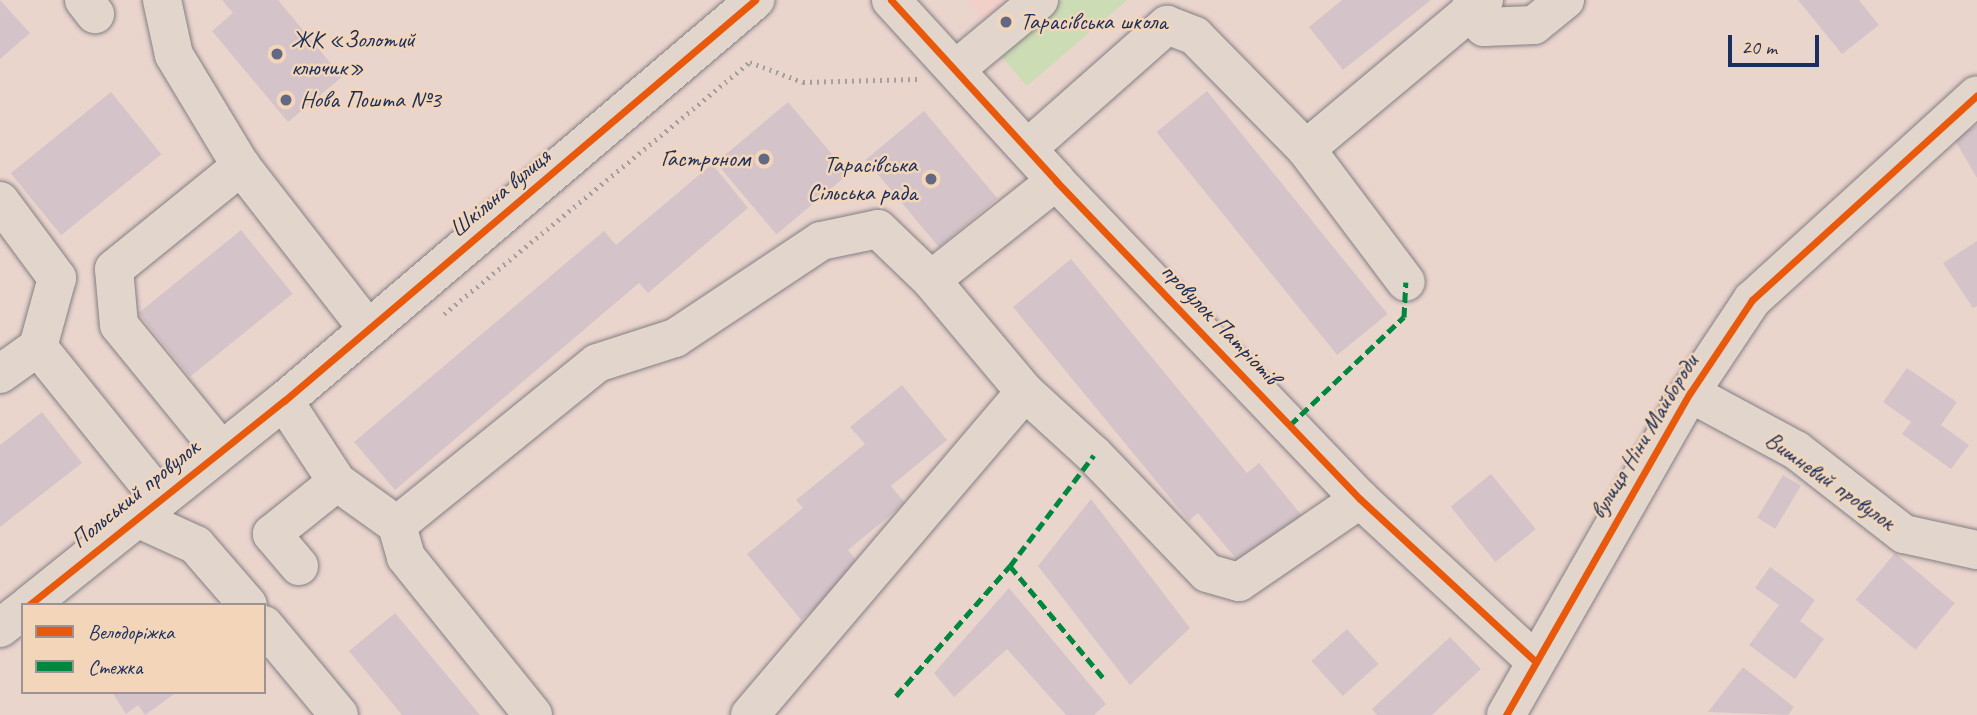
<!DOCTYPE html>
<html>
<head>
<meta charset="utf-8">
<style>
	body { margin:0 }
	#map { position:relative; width:1977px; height:715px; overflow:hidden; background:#ead5cd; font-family:Caveat,sans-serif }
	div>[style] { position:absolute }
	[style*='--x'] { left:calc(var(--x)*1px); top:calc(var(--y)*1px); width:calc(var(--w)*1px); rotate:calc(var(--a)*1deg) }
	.built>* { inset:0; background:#f2d0ca }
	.green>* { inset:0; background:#ccdcb4 }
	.building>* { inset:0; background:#d4c4c9; transform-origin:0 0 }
	.path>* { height:4.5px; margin-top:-2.25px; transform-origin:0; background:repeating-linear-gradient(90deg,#a69f9f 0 2px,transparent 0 7px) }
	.roads { filter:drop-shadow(0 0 2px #847f84) drop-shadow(0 0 2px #847f84) }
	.minor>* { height:38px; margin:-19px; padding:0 19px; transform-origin:19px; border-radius:19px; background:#e2d6cc }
	.quiet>* { height:5px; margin-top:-2.5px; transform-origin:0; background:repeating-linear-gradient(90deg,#00873e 0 10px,transparent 0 15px) }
	.cycleway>* { height:7px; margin:-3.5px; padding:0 3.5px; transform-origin:3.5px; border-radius:3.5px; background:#e8590c }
	.dots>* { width:19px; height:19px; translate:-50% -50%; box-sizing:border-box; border:4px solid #f3d6b9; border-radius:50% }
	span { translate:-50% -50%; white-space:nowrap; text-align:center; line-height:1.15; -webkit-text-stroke:5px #f3d6b9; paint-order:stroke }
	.poi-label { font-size:24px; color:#1b2f5e }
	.left { translate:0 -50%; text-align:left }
	.right { translate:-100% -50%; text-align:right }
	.street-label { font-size:24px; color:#1b2f5e }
	.legend { position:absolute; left:21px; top:603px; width:245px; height:91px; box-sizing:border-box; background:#f3d6b9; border:2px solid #9d9395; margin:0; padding:9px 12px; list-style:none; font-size:21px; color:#1b2f5e }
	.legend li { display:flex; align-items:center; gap:14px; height:35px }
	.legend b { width:35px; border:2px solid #9d9395 }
	.scale { position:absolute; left:1728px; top:35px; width:91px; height:32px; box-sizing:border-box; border:4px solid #1b2f5e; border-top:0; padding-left:9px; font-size:21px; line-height:24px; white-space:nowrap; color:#1b2f5e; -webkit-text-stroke:5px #f3d6b9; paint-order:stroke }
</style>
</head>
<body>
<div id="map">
	<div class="built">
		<i style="clip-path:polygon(966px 0,1053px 0,1003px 44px)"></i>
	</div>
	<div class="green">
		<i style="clip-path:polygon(1061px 0,1127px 0,1027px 86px,999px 54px)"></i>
	</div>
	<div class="building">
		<i style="clip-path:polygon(0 0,30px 33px,0 59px)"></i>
		<i style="clip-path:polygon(222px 0,278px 0,342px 77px,288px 122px,212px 31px,233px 13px)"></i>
		<i style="clip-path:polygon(1342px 0,1431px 0,1343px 70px,1309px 27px)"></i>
		<i style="clip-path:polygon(1798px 0,1859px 0,1879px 25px,1842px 54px)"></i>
		<i style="left:1207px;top:91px;width:287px;height:65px;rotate:51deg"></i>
		<i style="left:111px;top:92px;width:80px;height:129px;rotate:51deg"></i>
		<i style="left:788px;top:102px;width:94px;height:94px;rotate:50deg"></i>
		<i style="left:924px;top:111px;width:114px;height:76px;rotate:50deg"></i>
		<i style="clip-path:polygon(1977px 125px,1977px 178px,1954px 139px)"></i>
		<i style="clip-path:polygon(712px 164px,748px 208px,648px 293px,639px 283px,395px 490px,354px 442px,604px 231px,616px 245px)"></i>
		<i style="left:241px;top:230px;width:82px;height:132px;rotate:51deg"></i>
		<i style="clip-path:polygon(1977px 241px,1977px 306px,1973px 308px,1943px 263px)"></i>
		<i style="clip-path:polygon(1071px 259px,1247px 473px,1259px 463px,1307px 522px,1247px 572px,1198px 513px,1189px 521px,1013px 307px)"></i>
		<i style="clip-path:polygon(1907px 368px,1957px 402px,1941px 425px,1969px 445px,1951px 469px,1902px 434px,1911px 422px,1883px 402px)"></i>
		<i style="clip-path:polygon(902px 385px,947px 440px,891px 486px,905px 503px,848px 550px,863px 569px,801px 620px,747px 554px,803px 508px,796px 500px,865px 444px,850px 427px)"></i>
		<i style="clip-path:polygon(42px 412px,82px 463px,0 527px,0 445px)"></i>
		<i style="left:1491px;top:474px;width:71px;height:52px;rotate:51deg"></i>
		<i style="left:1783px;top:475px;width:21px;height:50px;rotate:31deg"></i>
		<i style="clip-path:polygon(1091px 499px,1190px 628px,1130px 685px,1038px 566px)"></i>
		<i style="left:1895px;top:553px;width:78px;height:61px;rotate:40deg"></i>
		<i style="clip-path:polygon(1770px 567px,1815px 600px,1800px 621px,1824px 639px,1795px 679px,1749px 645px,1779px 605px,1755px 588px)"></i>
		<i style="clip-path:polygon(1009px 588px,1106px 704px,1094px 715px,1066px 715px,1007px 649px,954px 697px,934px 673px)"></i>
		<i style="clip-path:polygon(395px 613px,480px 715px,402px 715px,349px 651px)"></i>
		<i style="left:1347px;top:629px;width:47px;height:48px;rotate:48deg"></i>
		<i style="clip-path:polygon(1450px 637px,1481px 669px,1432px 715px,1377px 715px,1372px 709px)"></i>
		<i style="clip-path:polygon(1743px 667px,1794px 707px,1788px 715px,1708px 712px)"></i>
		<i style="clip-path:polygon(112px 692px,177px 692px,145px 715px,138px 705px,126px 714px)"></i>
	</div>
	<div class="path">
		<i style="--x:444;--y:314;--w:396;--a:-39.5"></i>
		<i style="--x:750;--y:62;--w:57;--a:20.7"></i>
		<i style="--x:803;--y:82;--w:115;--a:-1.5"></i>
	</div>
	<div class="roads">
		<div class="minor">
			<i style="--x:84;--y:0;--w:18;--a:52"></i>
			<i style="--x:162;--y:0;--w:56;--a:77.7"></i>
			<i style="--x:174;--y:55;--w:130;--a:58.9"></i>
			<i style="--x:241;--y:166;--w:207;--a:52.1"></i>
			<i style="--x:891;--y:0;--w:245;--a:47.6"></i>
			<i style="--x:1056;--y:181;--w:440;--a:46.3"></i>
			<i style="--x:1360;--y:499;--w:238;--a:42.8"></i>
			<i style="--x:1469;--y:11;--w:22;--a:47"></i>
			<i style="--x:1484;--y:27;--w:50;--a:-2.3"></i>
			<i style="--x:1534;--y:25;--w:40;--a:-39"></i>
			<i style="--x:956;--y:69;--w:108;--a:-39.7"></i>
			<i style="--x:1028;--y:148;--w:186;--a:-41.5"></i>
			<i style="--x:1167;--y:25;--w:30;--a:21"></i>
			<i style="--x:1195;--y:36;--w:158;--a:45.5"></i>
			<i style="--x:1306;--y:149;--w:232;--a:-39.9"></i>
			<i style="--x:1306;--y:149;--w:166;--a:53.1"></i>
			<i style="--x:1056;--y:181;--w:159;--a:141.6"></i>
			<i style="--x:931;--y:280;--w:146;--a:50"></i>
			<i style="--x:1025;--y:392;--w:93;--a:42.4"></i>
			<i style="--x:1094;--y:455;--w:163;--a:46.2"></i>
			<i style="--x:1207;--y:573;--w:33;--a:16"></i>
			<i style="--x:1239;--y:582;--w:147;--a:-34.4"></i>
			<i style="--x:0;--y:201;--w:96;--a:53.5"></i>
			<i style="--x:57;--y:278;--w:72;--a:105.4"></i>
			<i style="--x:0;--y:374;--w:47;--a:-35.4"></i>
			<i style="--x:38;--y:347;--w:194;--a:51.1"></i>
			<i style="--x:1690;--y:393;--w:120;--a:28.3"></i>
			<i style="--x:1796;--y:450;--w:137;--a:37.9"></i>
			<i style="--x:1904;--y:534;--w:75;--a:12.4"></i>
			<i style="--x:284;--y:401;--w:97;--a:56.8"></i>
			<i style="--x:337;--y:482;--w:74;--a:35.6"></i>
			<i style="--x:221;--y:450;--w:161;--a:-129.2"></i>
			<i style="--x:119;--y:325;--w:56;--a:-95.1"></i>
			<i style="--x:114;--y:269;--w:164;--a:-39"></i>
			<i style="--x:137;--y:518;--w:65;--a:24.6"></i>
			<i style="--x:196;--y:545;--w:79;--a:49.1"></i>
			<i style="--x:299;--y:566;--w:42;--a:-130.2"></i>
			<i style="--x:272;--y:534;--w:83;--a:-38.7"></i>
			<i style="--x:29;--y:605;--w:327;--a:-38.7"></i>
			<i style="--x:284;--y:401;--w:619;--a:-40.41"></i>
			<i style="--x:264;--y:625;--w:117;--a:50.2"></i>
			<i style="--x:0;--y:628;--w:29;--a:-38"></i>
			<i style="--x:533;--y:715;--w:203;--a:-128.8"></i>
			<i style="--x:406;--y:557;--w:33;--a:-106"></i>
			<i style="--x:397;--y:525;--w:257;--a:-39"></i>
			<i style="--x:597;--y:363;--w:82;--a:-17.8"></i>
			<i style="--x:675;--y:338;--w:175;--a:-33.6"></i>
			<i style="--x:821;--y:241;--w:58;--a:-11.9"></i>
			<i style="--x:878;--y:229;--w:74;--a:43.9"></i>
			<i style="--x:750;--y:715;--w:424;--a:-49.6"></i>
			<i style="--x:1506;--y:715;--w:371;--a:-60.3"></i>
			<i style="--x:1690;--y:393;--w:112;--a:-56.3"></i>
			<i style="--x:1752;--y:300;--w:304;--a:-42.3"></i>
		</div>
	</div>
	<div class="quiet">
		<i style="--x:1290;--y:425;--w:157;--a:-43.5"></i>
		<i style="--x:1404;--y:317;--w:35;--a:-87"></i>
		<i style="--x:1010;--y:566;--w:147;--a:50.2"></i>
		<i style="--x:896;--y:696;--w:173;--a:-48.8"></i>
		<i style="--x:1010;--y:566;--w:139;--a:-52.9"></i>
	</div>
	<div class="cycleway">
		<i style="--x:891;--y:0;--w:245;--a:47.6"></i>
		<i style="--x:1056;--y:181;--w:440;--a:46.3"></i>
		<i style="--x:1360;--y:499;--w:238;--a:42.8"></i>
		<i style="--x:29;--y:605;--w:327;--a:-38.7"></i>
		<i style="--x:284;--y:401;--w:619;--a:-40.41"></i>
		<i style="--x:1506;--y:715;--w:371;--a:-60.3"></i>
		<i style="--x:1690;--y:393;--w:112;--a:-56.3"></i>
		<i style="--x:1752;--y:300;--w:304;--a:-42.3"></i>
	</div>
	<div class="dots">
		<i style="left:1006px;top:22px;background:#636985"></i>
		<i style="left:277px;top:54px;background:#636985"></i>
		<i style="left:286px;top:100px;background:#636985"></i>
		<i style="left:764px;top:159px;background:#636985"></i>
		<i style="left:931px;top:179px;background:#636985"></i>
	</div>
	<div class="poi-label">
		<span class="left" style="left:1020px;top:22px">Тарасівська школа</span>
		<span class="left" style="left:291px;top:54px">ЖК «Золотий<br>ключик»</span>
		<span class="left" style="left:300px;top:100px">Нова Пошта №3</span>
		<span class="right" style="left:750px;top:159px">Гастроном</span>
		<span class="right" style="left:917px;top:179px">Тарасівська<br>Сільська рада</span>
	</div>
	<div class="street-label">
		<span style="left:500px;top:193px;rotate:-40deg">Шкільна вулиця</span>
		<span style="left:1220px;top:324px;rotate:46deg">провулок Патріотів</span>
		<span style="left:1644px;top:437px;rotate:-59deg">вулиця Ніни Майбороди</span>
		<span style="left:1830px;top:481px;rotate:35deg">Вишневий провулок</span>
		<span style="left:135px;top:494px;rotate:-39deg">Польський провулок</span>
	</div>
	<ul class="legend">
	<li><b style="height:9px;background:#e8590c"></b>Велодоріжка</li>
	<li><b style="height:9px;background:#00873e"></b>Стежка</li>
	</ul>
	<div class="scale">20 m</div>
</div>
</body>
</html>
